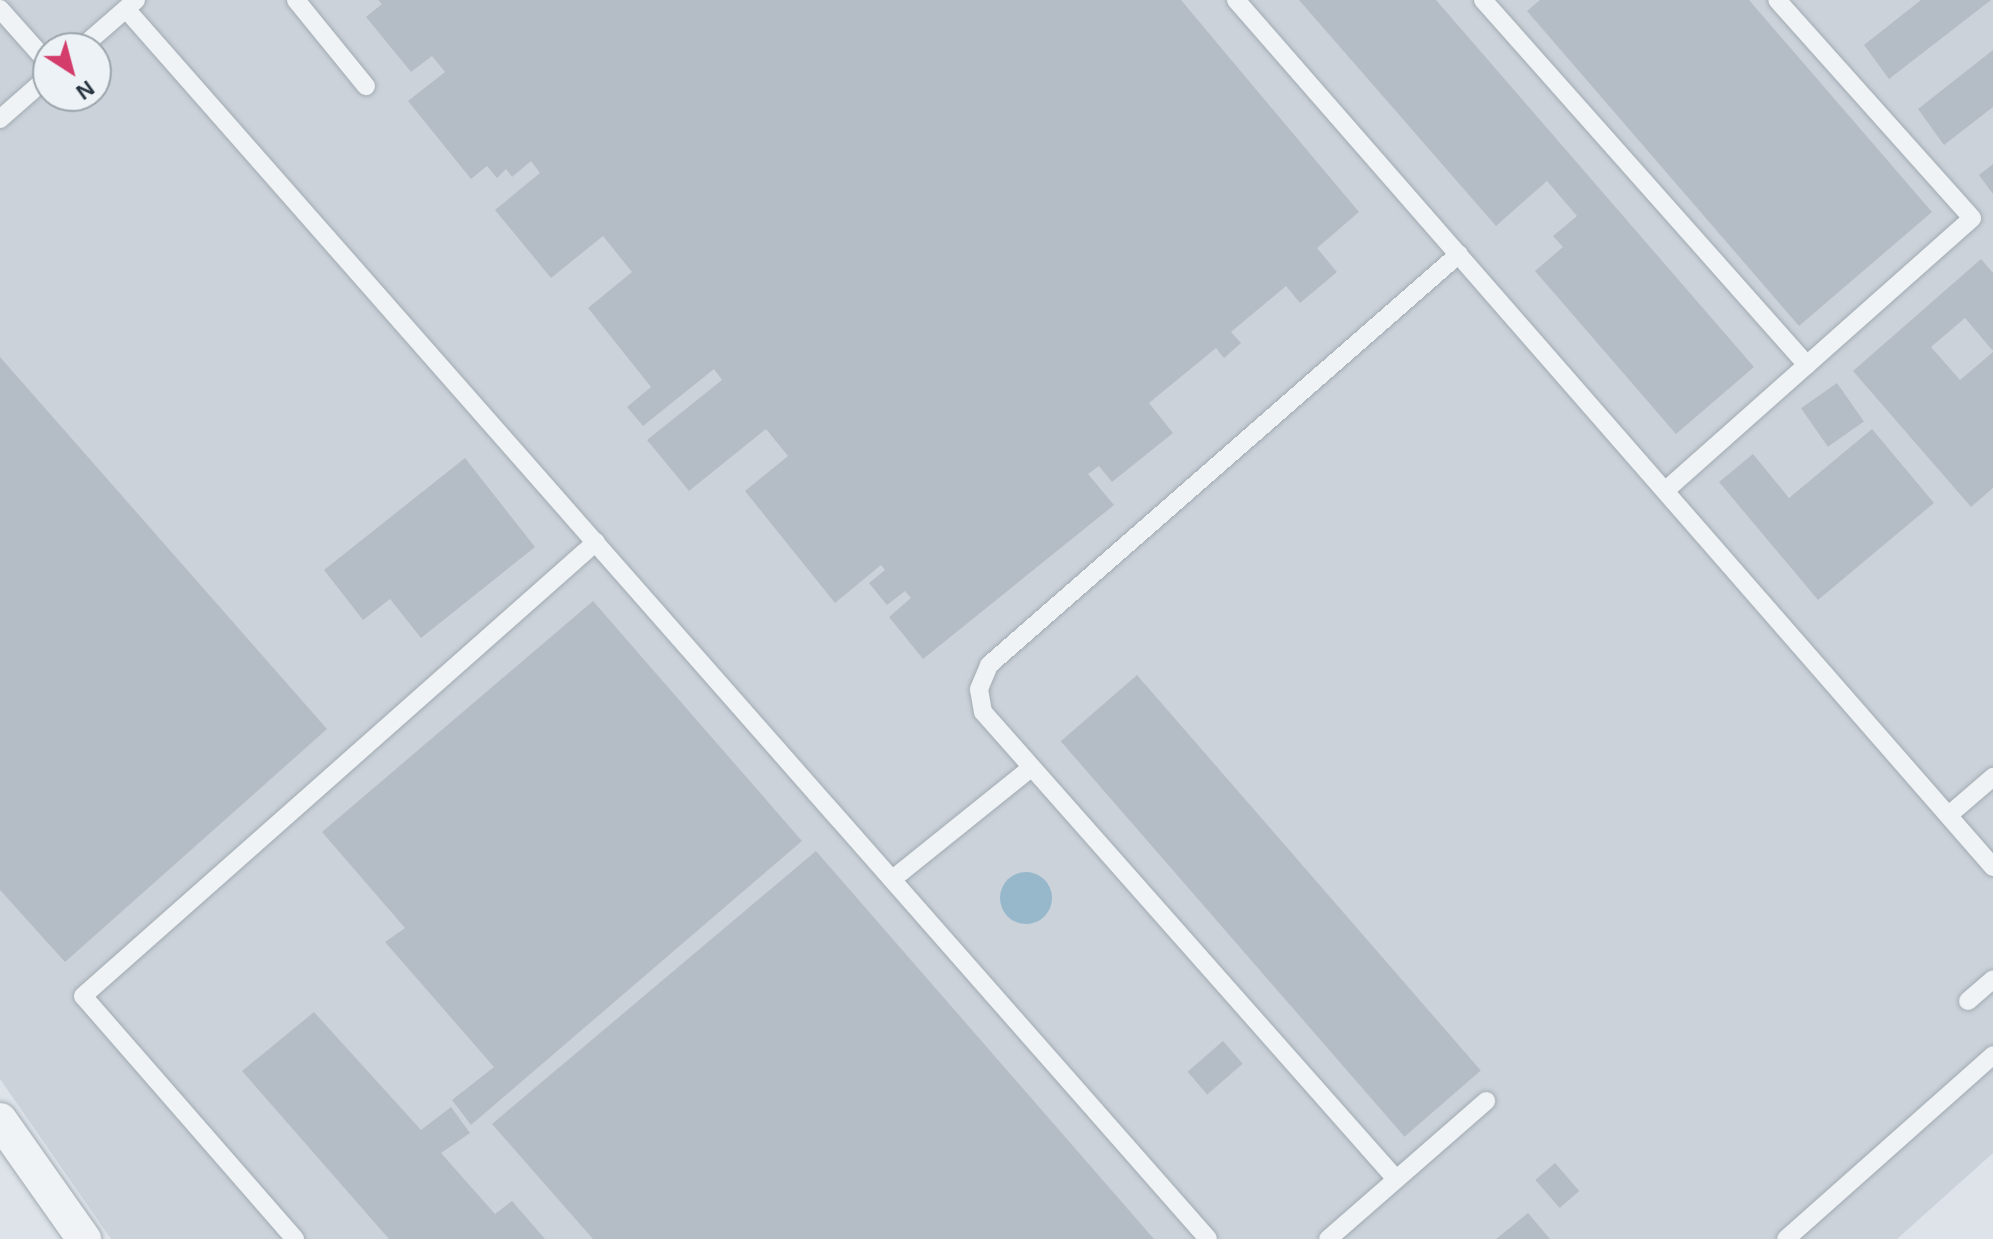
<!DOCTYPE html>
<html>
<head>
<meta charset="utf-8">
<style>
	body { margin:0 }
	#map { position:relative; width:1993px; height:1239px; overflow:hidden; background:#dde3e8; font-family:Helvetica,sans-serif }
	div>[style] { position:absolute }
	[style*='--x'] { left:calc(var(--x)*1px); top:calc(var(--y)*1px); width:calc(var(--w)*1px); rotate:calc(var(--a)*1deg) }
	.built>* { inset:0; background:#cbd2da }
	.water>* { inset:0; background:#96b8ca }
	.round { border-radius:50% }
	.building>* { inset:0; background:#b4bdc5; transform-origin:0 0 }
	.roads { filter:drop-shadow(0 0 2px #a2abb2) drop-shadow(0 0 2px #a2abb2) }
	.lane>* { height:18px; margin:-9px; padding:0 9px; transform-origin:9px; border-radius:9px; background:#f0f3f6 }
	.street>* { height:34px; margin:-17px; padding:0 17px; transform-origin:17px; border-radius:17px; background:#f0f3f6 }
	span { translate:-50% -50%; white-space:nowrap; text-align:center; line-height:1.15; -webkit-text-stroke:8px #ecf2f5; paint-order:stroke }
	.north { position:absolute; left:32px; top:32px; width:80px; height:80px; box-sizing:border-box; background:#ecf2f5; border:2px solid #9da6ac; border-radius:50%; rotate:144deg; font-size:22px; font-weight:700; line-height:32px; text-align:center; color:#26333f }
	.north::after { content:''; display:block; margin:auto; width:28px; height:36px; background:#d33c6b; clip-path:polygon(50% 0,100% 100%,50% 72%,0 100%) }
</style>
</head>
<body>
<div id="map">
	<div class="built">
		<i style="clip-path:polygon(evenodd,0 0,1993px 0,1993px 1153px,1897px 1239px,111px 1239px,0 1079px,0 0,48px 48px,96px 48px,96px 96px,48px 96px,48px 48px)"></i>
	</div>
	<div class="water">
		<i class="round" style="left:1000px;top:872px;width:52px;height:52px"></i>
	</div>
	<div class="building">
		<i style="clip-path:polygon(378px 0,1181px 0,1359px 212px,1317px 248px,1337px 272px,1300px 303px,1286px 286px,1231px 332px,1241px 343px,1224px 358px,1216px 348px,1149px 403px,1173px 433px,1112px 482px,1099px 466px,1088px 474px,1114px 505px,923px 659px,889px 617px,911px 598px,905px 591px,887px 605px,869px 583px,885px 570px,881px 565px,835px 603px,745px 491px,788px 456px,766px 429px,689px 491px,647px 440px,722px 380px,714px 369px,643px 426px,627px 407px,651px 387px,588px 308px,632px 272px,603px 236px,551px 278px,495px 210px,540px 173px,531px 161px,512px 177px,506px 169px,497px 178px,487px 166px,471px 179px,408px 101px,445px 72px,432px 56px,411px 72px,366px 17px,382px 4px)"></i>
		<i style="clip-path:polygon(1299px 0,1436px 0,1754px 367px,1676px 434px,1535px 271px,1563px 247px,1553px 236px,1577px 216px,1547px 181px,1496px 226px)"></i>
		<i style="clip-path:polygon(1540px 0,1749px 0,1932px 212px,1799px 326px,1527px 11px)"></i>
		<i style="clip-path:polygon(1921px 0,1991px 0,1889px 79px,1864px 45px)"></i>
		<i style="clip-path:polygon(1993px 50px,1993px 107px,1944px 145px,1918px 109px)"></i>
		<i style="clip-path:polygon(1993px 164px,1993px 194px,1979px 175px)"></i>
		<i style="clip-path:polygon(1981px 259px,1993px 273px,1993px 351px,1965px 318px,1931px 347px,1960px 380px,1993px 352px,1993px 488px,1971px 507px,1853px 371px)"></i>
		<i style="clip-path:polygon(0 357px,327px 729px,65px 962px,0 890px)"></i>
		<i style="left:1837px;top:383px;width:47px;height:44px;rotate:55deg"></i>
		<i style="clip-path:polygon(1872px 429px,1934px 503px,1818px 600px,1719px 482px,1753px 454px,1789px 498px)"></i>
		<i style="clip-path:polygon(465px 458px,535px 547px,421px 638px,390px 599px,363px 620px,324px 570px)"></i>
		<i style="clip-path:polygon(593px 601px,802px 841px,471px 1125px,452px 1100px,494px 1067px,385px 942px,405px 928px,322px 832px)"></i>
		<i style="left:1137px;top:675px;width:524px;height:101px;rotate:49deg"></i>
		<i style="clip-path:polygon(816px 851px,1154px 1239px,593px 1239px,492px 1124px)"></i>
		<i style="clip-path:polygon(314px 1012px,421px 1130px,451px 1107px,470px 1133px,441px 1153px,495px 1214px,512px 1201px,545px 1239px,389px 1239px,242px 1071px)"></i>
		<i style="left:1223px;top:1041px;width:30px;height:47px;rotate:49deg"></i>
		<i style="left:1555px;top:1163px;width:37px;height:26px;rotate:49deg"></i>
		<i style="clip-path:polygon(1528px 1213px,1550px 1239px,1496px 1239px)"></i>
	</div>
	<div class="roads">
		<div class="lane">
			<i style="--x:296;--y:0;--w:111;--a:50.9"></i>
			<i style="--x:1236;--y:0;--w:1151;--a:48.87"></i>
			<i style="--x:1483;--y:0;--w:488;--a:48.4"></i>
			<i style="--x:0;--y:9;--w:72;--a:48.4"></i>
			<i style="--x:126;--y:9;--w:1638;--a:48.66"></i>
			<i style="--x:81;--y:48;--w:73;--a:-41.1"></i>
			<i style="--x:0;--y:119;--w:64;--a:-41.2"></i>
			<i style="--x:1666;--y:490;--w:409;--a:-41.6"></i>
			<i style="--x:1972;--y:218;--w:292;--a:-131.8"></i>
			<i style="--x:1950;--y:814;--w:57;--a:-40.7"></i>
			<i style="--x:894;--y:878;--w:176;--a:-38.8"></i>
			<i style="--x:1968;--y:1001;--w:33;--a:-41"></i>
			<i style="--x:1396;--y:1179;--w:623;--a:-131.49"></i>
			<i style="--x:983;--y:712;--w:23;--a:-100"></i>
			<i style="--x:979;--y:689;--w:26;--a:-67"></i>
			<i style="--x:989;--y:665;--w:624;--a:-41.17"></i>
			<i style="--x:295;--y:1239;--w:322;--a:-131.1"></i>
			<i style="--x:83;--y:996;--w:685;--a:-41.51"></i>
			<i style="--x:1328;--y:1239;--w:210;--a:-41.1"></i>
			<i style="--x:1786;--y:1239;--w:277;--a:-41.6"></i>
		</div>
		<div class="street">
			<i style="--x:0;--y:1120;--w:146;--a:54.8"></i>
		</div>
	</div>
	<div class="north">N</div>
</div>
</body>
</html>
